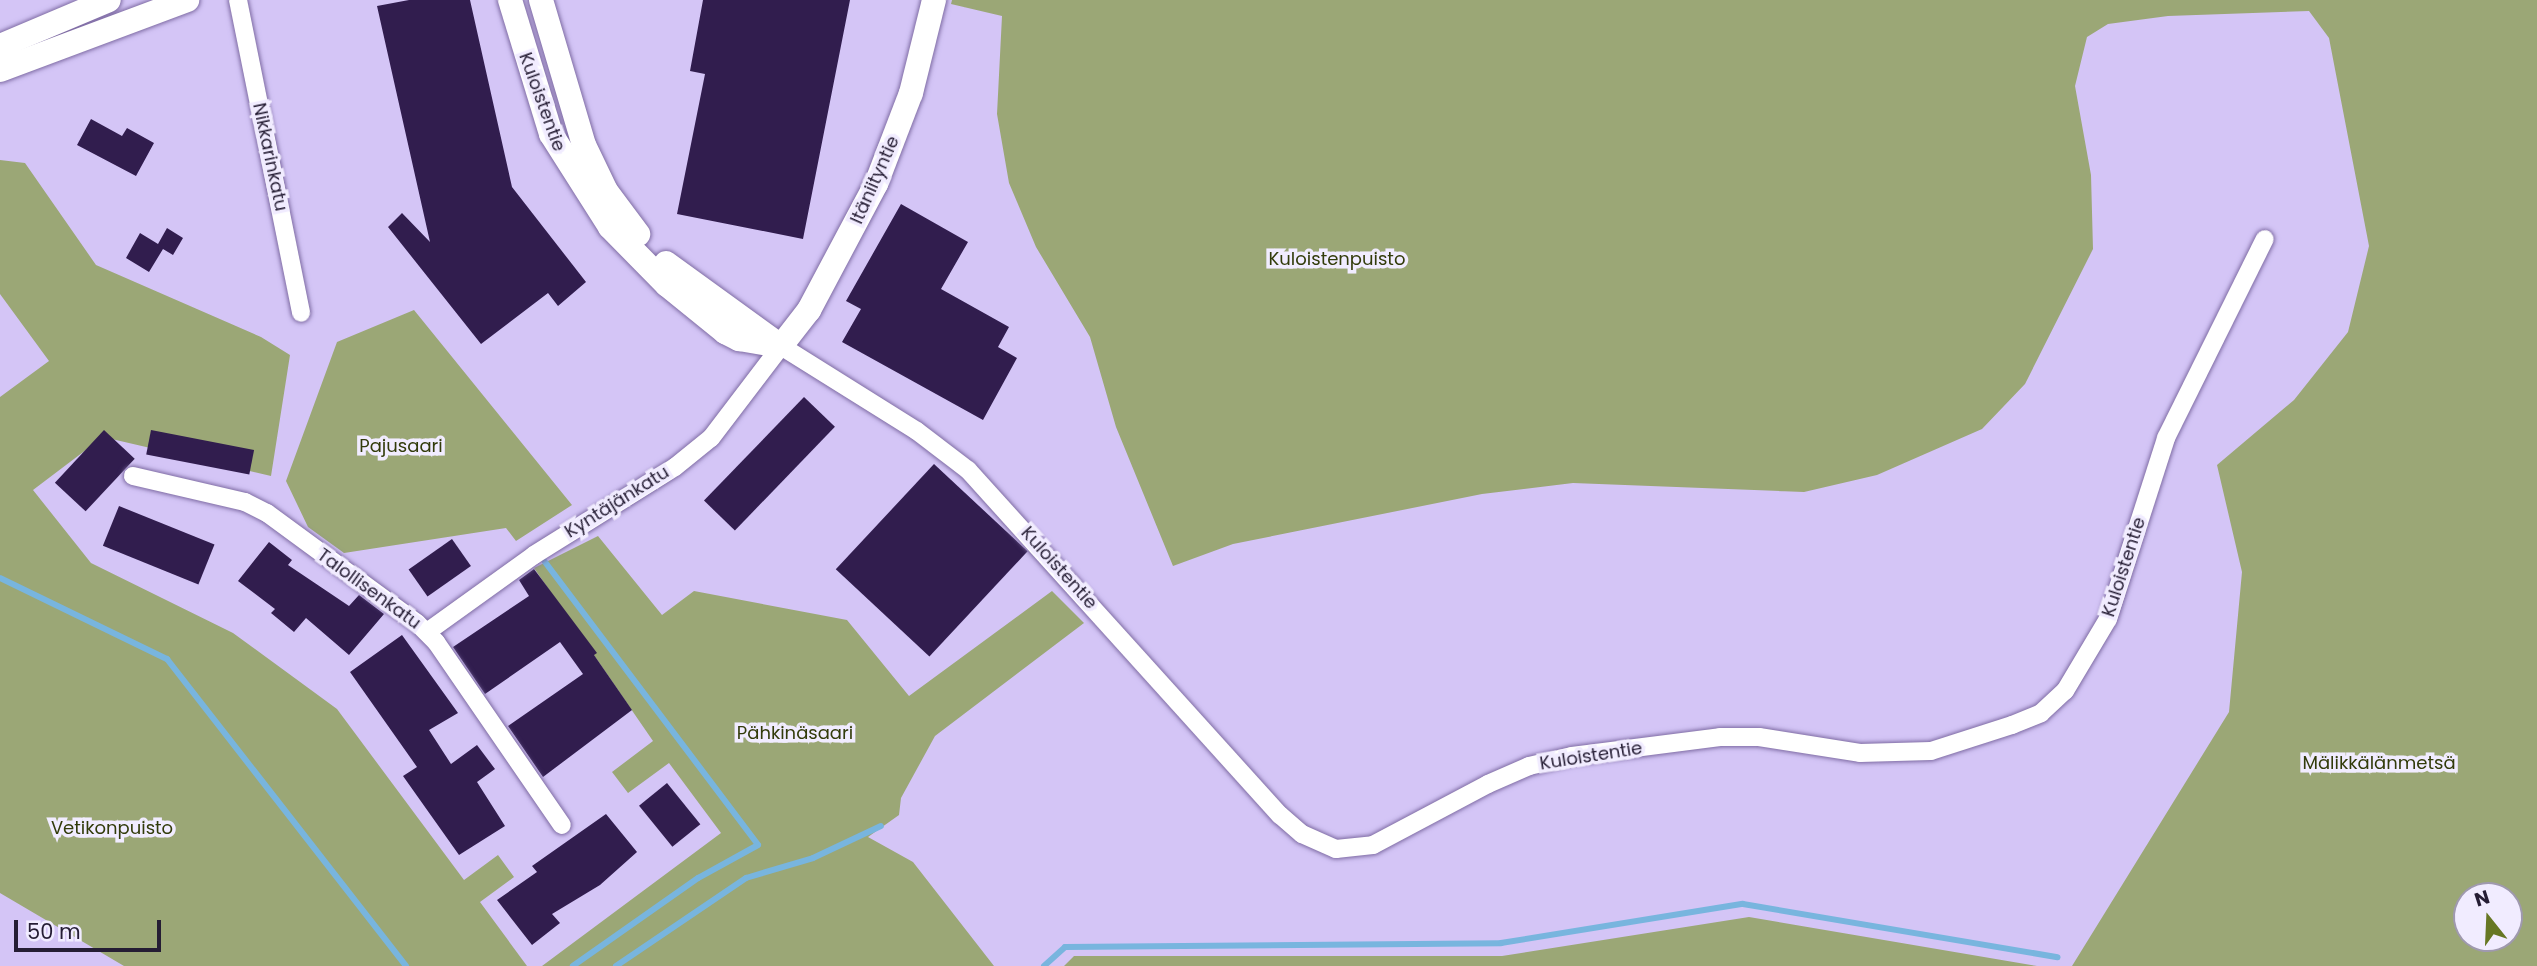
<!DOCTYPE html>
<html>
<head>
<meta charset="utf-8">
<style>
	body { margin:0 }
	#map { position:relative; width:2537px; height:966px; overflow:hidden; background:#d4c5f6; font-family:Poppins,sans-serif }
	div>[style] { position:absolute }
	[style*='--x'] { left:calc(var(--x)*1px); top:calc(var(--y)*1px); width:calc(var(--w)*1px); rotate:calc(var(--a)*1deg) }
	.green>* { inset:0; background:#9ba776 }
	.stream>* { height:6px; margin:-3px; padding:0 3px; transform-origin:3px; border-radius:3px; background:#78b5de }
	.building>* { inset:0; background:#311d4e; transform-origin:0 0 }
	.roads { filter:drop-shadow(0 0 2px #7f6ca4) drop-shadow(0 0 2px #7f6ca4) }
	.street>* { height:18px; margin:-9px; padding:0 9px; transform-origin:9px; border-radius:9px; background:#fff }
	.secondary>* { height:24px; margin:-12px; padding:0 12px; transform-origin:12px; border-radius:12px; background:#fff }
	span { translate:-50% -50%; white-space:nowrap; text-align:center; line-height:1.15; -webkit-text-stroke:7px #f1ecff; paint-order:stroke }
	.street-label { font-size:18px; color:#251d34 }
	.park-label { font-size:18px; color:#323b0a }
	.north { position:absolute; left:2453px; top:882px; width:70px; height:70px; box-sizing:border-box; background:#f1ecff; border:2px solid #9f99ae; border-radius:50%; rotate:342deg; font-size:19px; font-weight:700; line-height:28px; text-align:center; color:#251d34 }
	.north::after { content:''; display:block; margin:auto; width:24px; height:32px; background:#677724; clip-path:polygon(50% 0,100% 100%,50% 72%,0 100%) }
	.scale { position:absolute; left:14px; top:920px; width:147px; height:32px; box-sizing:border-box; border:4px solid #251d34; border-top:0; padding-left:9px; font-size:21px; line-height:24px; white-space:nowrap; color:#251d34; -webkit-text-stroke:5px #f1ecff; paint-order:stroke }
</style>
</head>
<body>
<div id="map">
	<div class="green">
		<i style="clip-path:polygon(evenodd,952px 0,2537px 0,2537px 966px,2072px 966px,2229px 712px,2242px 572px,2217px 465px,2294px 400px,2348px 332px,2369px 246px,2329px 38px,2309px 11px,2168px 16px,2108px 24px,2087px 37px,2075px 86px,2091px 175px,2093px 249px,2025px 384px,1982px 429px,1877px 475px,1804px 492px,1573px 483px,1482px 494px,1233px 544px,1173px 566px,1116px 427px,1090px 337px,1036px 247px,1009px 183px,997px 114px,1002px 16px,951px 4px,952px 0,2467px 896px,2509px 896px,2509px 938px,2467px 938px,2467px 896px)"></i>
		<i style="clip-path:polygon(0 160px,25px 163px,96px 265px,261px 337px,290px 355px,271px 476px,103px 437px,33px 490px,91px 563px,233px 633px,337px 709px,464px 880px,498px 855px,514px 877px,480px 902px,527px 966px,124px 966px,0 893px,0 397px,49px 361px,0 294px)"></i>
		<i style="clip-path:polygon(414px 310px,572px 505px,516px 541px,506px 528px,344px 553px,308px 527px,286px 481px,337px 342px)"></i>
		<i style="clip-path:polygon(598px 536px,662px 615px,694px 591px,847px 620px,909px 696px,1052px 591px,1084px 623px,935px 736px,901px 798px,899px 815px,868px 837px,913px 862px,994px 966px,542px 966px,721px 833px,669px 763px,628px 793px,612px 772px,653px 741px,534px 568px)"></i>
		<i style="clip-path:polygon(1749px 917px,2037px 966px,1064px 966px,1074px 956px,1502px 956px)"></i>
	</div>
	<div class="stream">
		<i style="--x:545;--y:562;--w:354;--a:53"></i>
		<i style="--x:758;--y:845;--w:68;--a:151.2"></i>
		<i style="--x:698;--y:878;--w:153;--a:144.9"></i>
		<i style="--x:0;--y:578;--w:186;--a:25.9"></i>
		<i style="--x:167;--y:659;--w:389;--a:52.1"></i>
		<i style="--x:616;--y:966;--w:157;--a:-34.1"></i>
		<i style="--x:746;--y:878;--w:70;--a:-16.6"></i>
		<i style="--x:813;--y:858;--w:75;--a:-25.2"></i>
		<i style="--x:1044;--y:966;--w:28;--a:-42"></i>
		<i style="--x:1065;--y:947;--w:436;--a:-0.5"></i>
		<i style="--x:1501;--y:943;--w:245;--a:-9.2"></i>
		<i style="--x:1743;--y:904;--w:319;--a:9.6"></i>
	</div>
	<div class="building">
		<i style="clip-path:polygon(409px 0,470px 0,512px 187px,586px 282px,558px 306px,548px 293px,481px 344px,388px 227px,402px 213px,430px 242px,377px 6px)"></i>
		<i style="clip-path:polygon(703px 0,850px 0,803px 239px,677px 214px,705px 74px,690px 71px)"></i>
		<i style="clip-path:polygon(91px 119px,122px 136px,127px 128px,154px 143px,136px 176px,77px 145px)"></i>
		<i style="clip-path:polygon(901px 204px,968px 242px,941px 289px,1009px 327px,998px 347px,1017px 358px,983px 420px,842px 342px,861px 309px,846px 301px)"></i>
		<i style="clip-path:polygon(167px 228px,183px 238px,173px 255px,163px 249px,149px 272px,126px 258px,140px 233px,158px 244px)"></i>
		<i style="left:804px;top:397px;width:43px;height:144px;rotate:44deg"></i>
		<i style="left:104px;top:430px;width:42px;height:72px;rotate:43deg"></i>
		<i style="left:151px;top:430px;width:105px;height:25px;rotate:11deg"></i>
		<i style="left:934px;top:464px;width:128px;height:144px;rotate:43deg"></i>
		<i style="left:119px;top:506px;width:103px;height:43px;rotate:22deg"></i>
		<i style="left:452px;top:539px;width:33px;height:53px;rotate:55deg"></i>
		<i style="clip-path:polygon(269px 542px,292px 560px,288px 565px,349px 606px,359px 595px,384px 614px,349px 655px,306px 618px,294px 632px,271px 613px,275px 609px,238px 581px)"></i>
		<i style="clip-path:polygon(534px 569px,597px 653px,594px 655px,632px 710px,543px 777px,508px 726px,583px 674px,560px 642px,485px 694px,453px 647px,529px 596px,519px 580px)"></i>
		<i style="clip-path:polygon(402px 635px,458px 713px,429px 730px,451px 764px,477px 745px,495px 769px,477px 782px,505px 826px,459px 855px,403px 776px,417px 767px,350px 672px)"></i>
		<i style="left:667px;top:783px;width:53px;height:36px;rotate:51deg"></i>
		<i style="clip-path:polygon(606px 814px,637px 852px,600px 885px,552px 914px,560px 923px,532px 945px,497px 900px,537px 872px,532px 866px)"></i>
	</div>
	<div class="roads">
		<div class="street">
			<i style="--x:238;--y:0;--w:319;--a:78.6"></i>
			<i style="--x:133;--y:476;--w:115;--a:13.1"></i>
			<i style="--x:245;--y:502;--w:25;--a:27"></i>
			<i style="--x:267;--y:513;--w:186;--a:36.3"></i>
			<i style="--x:417;--y:623;--w:27;--a:45"></i>
			<i style="--x:436;--y:642;--w:222;--a:55.5"></i>
			<i style="--x:427;--y:632;--w:132;--a:-35.7"></i>
			<i style="--x:534;--y:555;--w:166;--a:-32"></i>
			<i style="--x:675;--y:467;--w:46;--a:-38.9"></i>
			<i style="--x:711;--y:438;--w:116;--a:-52.7"></i>
			<i style="--x:781;--y:346;--w:160;--a:32"></i>
			<i style="--x:917;--y:431;--w:64;--a:37.4"></i>
			<i style="--x:968;--y:470;--w:465;--a:47.9"></i>
			<i style="--x:1280;--y:815;--w:29;--a:41"></i>
			<i style="--x:1302;--y:834;--w:37;--a:24"></i>
			<i style="--x:1336;--y:849;--w:37;--a:-6"></i>
			<i style="--x:1373;--y:845;--w:130;--a:-27.9"></i>
			<i style="--x:1488;--y:784;--w:45;--a:-23.7"></i>
			<i style="--x:1529;--y:766;--w:44;--a:-13.1"></i>
			<i style="--x:1572;--y:756;--w:149;--a:-7.3"></i>
			<i style="--x:1720;--y:737;--w:39;--a:0"></i>
			<i style="--x:1759;--y:737;--w:102;--a:9"></i>
			<i style="--x:1860;--y:753;--w:71;--a:-1.6"></i>
			<i style="--x:1931;--y:751;--w:85;--a:-17.8"></i>
			<i style="--x:2012;--y:725;--w:31;--a:-22"></i>
			<i style="--x:2041;--y:713;--w:33;--a:-43"></i>
			<i style="--x:2065;--y:691;--w:84;--a:-59.2"></i>
			<i style="--x:2108;--y:619;--w:190;--a:-72.2"></i>
			<i style="--x:2166;--y:438;--w:222;--a:-63.6"></i>
		</div>
		<div class="secondary">
			<i style="--x:510;--y:0;--w:140;--a:73"></i>
			<i style="--x:551;--y:134;--w:110;--a:57.6"></i>
			<i style="--x:610;--y:227;--w:81;--a:45.5"></i>
			<i style="--x:667;--y:285;--w:75;--a:39"></i>
			<i style="--x:725;--y:332;--w:16;--a:27"></i>
			<i style="--x:739;--y:339;--w:43;--a:9.5"></i>
			<i style="--x:541;--y:0;--w:151;--a:73.5"></i>
			<i style="--x:584;--y:145;--w:51;--a:64.4"></i>
			<i style="--x:606;--y:191;--w:54;--a:53.3"></i>
			<i style="--x:0;--y:46;--w:118;--a:-22.9"></i>
			<i style="--x:0;--y:70;--w:200;--a:-20.5"></i>
			<i style="--x:666;--y:263;--w:138;--a:35.9"></i>
			<i style="--x:781;--y:346;--w:46;--a:-52.1"></i>
			<i style="--x:809;--y:310;--w:143;--a:-62"></i>
			<i style="--x:876;--y:184;--w:97;--a:-69"></i>
			<i style="--x:911;--y:93;--w:96;--a:-76.1"></i>
		</div>
	</div>
	<div class="street-label">
		<span style="left:542px;top:102px;rotate:70deg">Kuloistentie</span>
		<span style="left:270px;top:157px;rotate:78deg">Nikkarinkatu</span>
		<span style="left:875px;top:180px;rotate:-66deg">Itäniityntie</span>
		<span style="left:617px;top:502px;rotate:-32deg">Kyntäjänkatu</span>
		<span style="left:2124px;top:567px;rotate:-72deg">Kuloistentie</span>
		<span style="left:1059px;top:568px;rotate:48deg">Kuloistentie</span>
		<span style="left:369px;top:589px;rotate:36deg">Talollisenkatu</span>
		<span style="left:1591px;top:756px;rotate:-9deg">Kuloistentie</span>
	</div>
	<div class="park-label">
		<span style="left:1337px;top:259px">Kuloistenpuisto</span>
		<span style="left:401px;top:446px">Pajusaari</span>
		<span style="left:795px;top:733px">Pähkinäsaari</span>
		<span style="left:2379px;top:763px">Mälikkälänmetsä</span>
		<span style="left:112px;top:828px">Vetikonpuisto</span>
	</div>
	<div class="north">N</div>
	<div class="scale">50 m</div>
</div>
</body>
</html>
